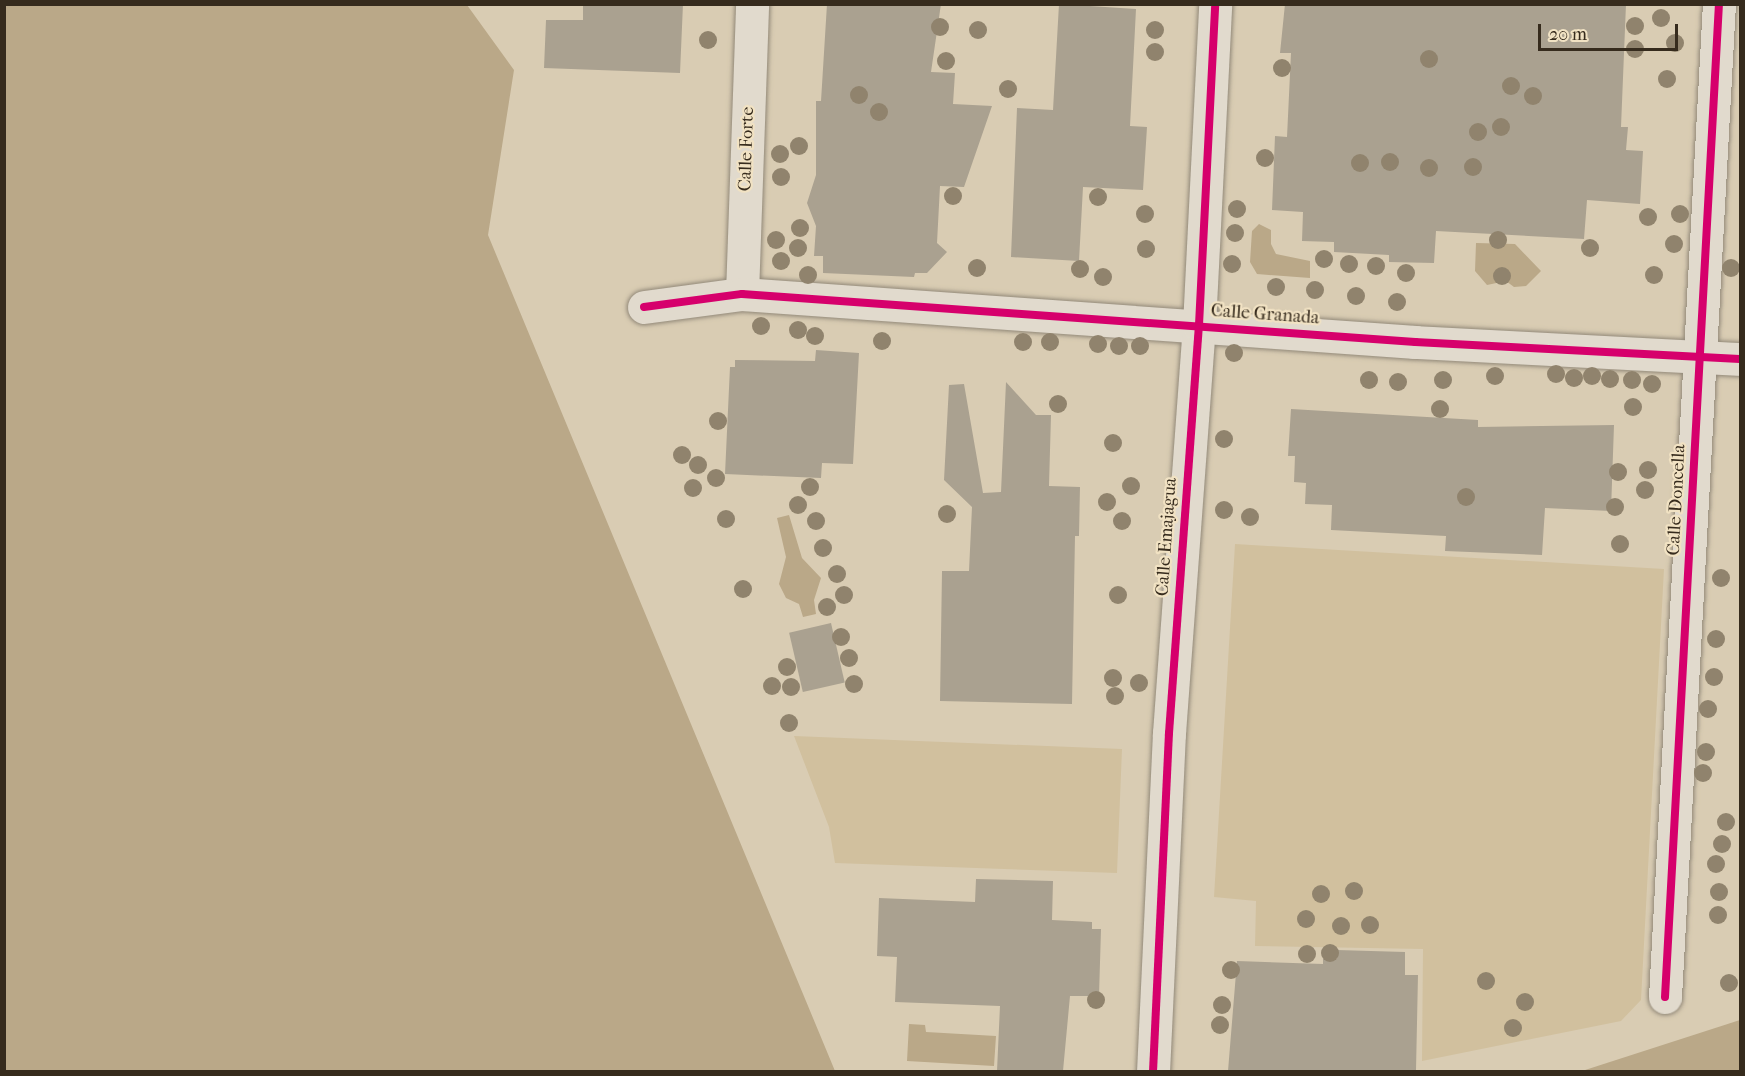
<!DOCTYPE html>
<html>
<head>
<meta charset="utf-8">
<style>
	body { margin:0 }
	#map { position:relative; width:1745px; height:1076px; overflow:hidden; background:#d9ccb3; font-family:"IM FELL French Canon",serif }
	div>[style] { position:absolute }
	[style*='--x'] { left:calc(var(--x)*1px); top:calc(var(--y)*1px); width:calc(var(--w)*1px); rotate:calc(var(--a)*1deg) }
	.green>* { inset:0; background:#d1c09e }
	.water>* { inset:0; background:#baa888 }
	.building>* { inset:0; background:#aaa190; transform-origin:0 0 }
	.roads { filter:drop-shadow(0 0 2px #928979) drop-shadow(0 0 2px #928979) }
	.minor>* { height:33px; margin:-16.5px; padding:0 16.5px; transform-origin:16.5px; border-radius:16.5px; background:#e1dacd }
	.cycleway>* { height:8px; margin:-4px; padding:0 4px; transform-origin:4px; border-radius:4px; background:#d6006c }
	.trees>* { width:18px; height:18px; margin:-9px; border-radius:50%; background:#90836d }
	span { translate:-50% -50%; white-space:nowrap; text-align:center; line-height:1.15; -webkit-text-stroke:4.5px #f1e2c3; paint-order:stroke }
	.street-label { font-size:18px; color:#362b1d }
	.frame { position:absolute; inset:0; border:6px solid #362b1d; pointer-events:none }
	.scale { position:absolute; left:1538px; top:24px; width:140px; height:27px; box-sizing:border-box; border:3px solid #362b1d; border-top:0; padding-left:8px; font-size:18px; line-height:21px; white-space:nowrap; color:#362b1d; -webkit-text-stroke:4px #f1e2c3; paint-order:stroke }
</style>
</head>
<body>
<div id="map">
	<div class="green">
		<i style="clip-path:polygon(1235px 544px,1664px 569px,1641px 1000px,1621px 1021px,1422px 1061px,1423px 949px,1255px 946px,1256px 901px,1214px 897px)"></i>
		<i style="clip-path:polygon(794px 736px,1122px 749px,1117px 873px,835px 863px,829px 827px)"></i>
	</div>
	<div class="water">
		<i style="clip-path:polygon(5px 4px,467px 5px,514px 70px,488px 235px,835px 1071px,5px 1071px)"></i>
		<i style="clip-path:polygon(1259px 224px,1271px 230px,1271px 244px,1276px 254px,1310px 261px,1310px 278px,1257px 274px,1250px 262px,1252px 231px)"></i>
		<i style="clip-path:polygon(1476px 243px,1515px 244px,1541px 271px,1526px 286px,1514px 287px,1506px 281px,1487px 285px,1475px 271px)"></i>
		<i style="clip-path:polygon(789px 515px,802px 558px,821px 578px,814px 600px,816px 614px,803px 617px,799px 604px,786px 598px,779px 584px,786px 557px,777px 518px)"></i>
		<i style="clip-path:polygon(1740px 1020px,1740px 1071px,1582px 1071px)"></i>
		<i style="clip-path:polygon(909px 1024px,925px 1025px,926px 1032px,996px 1036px,994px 1066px,907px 1061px)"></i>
	</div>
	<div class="building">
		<i style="clip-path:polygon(583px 4px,683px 4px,680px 73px,544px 68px,546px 20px,583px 20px)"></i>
		<i style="clip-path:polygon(827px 4px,941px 4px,931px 72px,955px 73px,953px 104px,992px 106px,964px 187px,940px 186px,937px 243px,947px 252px,927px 273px,915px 273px,914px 277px,823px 273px,823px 256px,814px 256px,816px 226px,807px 203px,816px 175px,816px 101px,821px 101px)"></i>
		<i style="clip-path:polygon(1059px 4px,1136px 9px,1130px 126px,1147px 127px,1143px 190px,1083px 187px,1079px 261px,1011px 257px,1017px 108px,1053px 110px)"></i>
		<i style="clip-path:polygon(1285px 4px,1626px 4px,1621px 127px,1628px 127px,1626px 150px,1643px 151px,1640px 204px,1587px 200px,1584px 239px,1436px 231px,1434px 263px,1389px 262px,1389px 255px,1334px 252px,1334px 242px,1302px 241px,1303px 212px,1272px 210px,1275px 136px,1287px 137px,1291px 53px,1280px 53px)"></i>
		<i style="clip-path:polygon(816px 350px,859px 353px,853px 464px,822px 463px,821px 478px,725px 474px,730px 367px,735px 367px,735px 360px,815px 361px)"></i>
		<i style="clip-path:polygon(1006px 382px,1036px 415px,1051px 415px,1049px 486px,1080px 487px,1079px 536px,1075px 536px,1072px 704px,940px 701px,942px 571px,969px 571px,972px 507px,944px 480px,949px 385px,964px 384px,983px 493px,1001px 492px)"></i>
		<i style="clip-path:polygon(1291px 409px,1478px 420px,1478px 427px,1614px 425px,1611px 511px,1545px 508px,1542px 555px,1445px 551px,1446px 536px,1331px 530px,1332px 505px,1305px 504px,1306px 483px,1294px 482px,1295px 456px,1288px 456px)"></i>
		<i style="left:831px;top:623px;width:61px;height:43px;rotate:77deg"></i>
		<i style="clip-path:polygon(976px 879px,1053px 881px,1052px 920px,1092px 922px,1092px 929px,1101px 929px,1099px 996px,1070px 996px,1063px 1071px,997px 1071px,1000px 1006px,895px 1002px,897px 957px,877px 956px,879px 898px,975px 902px)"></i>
		<i style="clip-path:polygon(1337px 950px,1405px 952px,1405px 975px,1418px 975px,1416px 1071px,1228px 1071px,1237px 961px,1323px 964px,1323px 959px,1337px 959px)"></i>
	</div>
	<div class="roads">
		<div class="minor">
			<i style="--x:742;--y:294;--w:290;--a:-88"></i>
			<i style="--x:644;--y:307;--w:99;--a:-7.6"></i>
			<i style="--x:742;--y:294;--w:675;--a:4.08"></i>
			<i style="--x:1415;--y:342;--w:325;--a:3"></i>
			<i style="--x:1665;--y:997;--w:994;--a:-86.89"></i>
			<i style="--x:1153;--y:1072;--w:339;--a:-87.3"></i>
			<i style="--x:1169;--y:733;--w:409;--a:-85.8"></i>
			<i style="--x:1199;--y:325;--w:321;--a:-87.1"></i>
		</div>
	</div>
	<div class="cycleway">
		<i style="--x:644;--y:307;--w:99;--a:-7.6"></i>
		<i style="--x:742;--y:294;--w:675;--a:4.08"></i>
		<i style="--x:1415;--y:342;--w:325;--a:3"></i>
		<i style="--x:1665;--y:997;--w:994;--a:-86.89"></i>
		<i style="--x:1153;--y:1072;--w:339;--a:-87.3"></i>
		<i style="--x:1169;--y:733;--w:409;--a:-85.8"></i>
		<i style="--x:1199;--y:325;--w:321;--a:-87.1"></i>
	</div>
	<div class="trees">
		<i style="left:1661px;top:18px"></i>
		<i style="left:1635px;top:26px"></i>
		<i style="left:940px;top:27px"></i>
		<i style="left:978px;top:30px"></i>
		<i style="left:1155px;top:30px"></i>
		<i style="left:708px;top:40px"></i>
		<i style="left:1675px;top:43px"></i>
		<i style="left:1635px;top:49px"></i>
		<i style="left:1155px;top:52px"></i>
		<i style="left:1429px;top:59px"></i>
		<i style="left:946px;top:61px"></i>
		<i style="left:1282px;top:68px"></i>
		<i style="left:1667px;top:79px"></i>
		<i style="left:1511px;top:86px"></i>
		<i style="left:1008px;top:89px"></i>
		<i style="left:859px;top:95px"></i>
		<i style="left:1533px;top:96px"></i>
		<i style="left:879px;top:112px"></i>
		<i style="left:1501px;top:127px"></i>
		<i style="left:1478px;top:132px"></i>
		<i style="left:799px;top:146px"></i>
		<i style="left:780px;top:154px"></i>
		<i style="left:1265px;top:158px"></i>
		<i style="left:1390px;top:162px"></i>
		<i style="left:1360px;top:163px"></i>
		<i style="left:1473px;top:167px"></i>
		<i style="left:1429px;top:168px"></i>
		<i style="left:781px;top:177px"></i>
		<i style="left:953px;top:196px"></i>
		<i style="left:1098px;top:197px"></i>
		<i style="left:1237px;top:209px"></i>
		<i style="left:1145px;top:214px"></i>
		<i style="left:1680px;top:214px"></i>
		<i style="left:1648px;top:217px"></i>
		<i style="left:800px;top:228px"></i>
		<i style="left:1235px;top:233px"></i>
		<i style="left:776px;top:240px"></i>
		<i style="left:1498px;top:240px"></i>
		<i style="left:1674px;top:244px"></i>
		<i style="left:798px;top:248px"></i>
		<i style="left:1590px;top:248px"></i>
		<i style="left:1146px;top:249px"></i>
		<i style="left:1324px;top:259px"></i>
		<i style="left:781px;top:261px"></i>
		<i style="left:1232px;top:264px"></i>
		<i style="left:1349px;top:264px"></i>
		<i style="left:1376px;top:266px"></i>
		<i style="left:977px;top:268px"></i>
		<i style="left:1731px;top:268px"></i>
		<i style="left:1080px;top:269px"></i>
		<i style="left:1406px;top:273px"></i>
		<i style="left:808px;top:275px"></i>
		<i style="left:1654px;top:275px"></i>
		<i style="left:1502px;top:276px"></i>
		<i style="left:1103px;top:277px"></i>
		<i style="left:1276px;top:287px"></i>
		<i style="left:1315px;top:290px"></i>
		<i style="left:1356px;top:296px"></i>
		<i style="left:1397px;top:302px"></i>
		<i style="left:761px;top:326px"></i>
		<i style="left:798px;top:330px"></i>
		<i style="left:815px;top:336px"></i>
		<i style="left:882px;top:341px"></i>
		<i style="left:1023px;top:342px"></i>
		<i style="left:1050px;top:342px"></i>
		<i style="left:1098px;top:344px"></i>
		<i style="left:1119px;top:346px"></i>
		<i style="left:1140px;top:346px"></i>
		<i style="left:1234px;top:353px"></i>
		<i style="left:1556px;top:374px"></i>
		<i style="left:1495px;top:376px"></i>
		<i style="left:1592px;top:376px"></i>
		<i style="left:1574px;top:378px"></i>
		<i style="left:1610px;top:379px"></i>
		<i style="left:1369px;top:380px"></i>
		<i style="left:1443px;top:380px"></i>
		<i style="left:1632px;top:380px"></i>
		<i style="left:1398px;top:382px"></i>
		<i style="left:1652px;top:384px"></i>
		<i style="left:1058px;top:404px"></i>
		<i style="left:1633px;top:407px"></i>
		<i style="left:1440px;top:409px"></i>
		<i style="left:718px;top:421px"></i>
		<i style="left:1224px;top:439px"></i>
		<i style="left:1113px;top:443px"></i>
		<i style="left:682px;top:455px"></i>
		<i style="left:698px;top:465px"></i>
		<i style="left:1648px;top:470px"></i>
		<i style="left:1618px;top:472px"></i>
		<i style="left:716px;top:478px"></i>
		<i style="left:1131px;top:486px"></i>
		<i style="left:810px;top:487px"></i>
		<i style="left:693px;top:488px"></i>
		<i style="left:1645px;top:490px"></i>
		<i style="left:1466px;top:497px"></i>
		<i style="left:1107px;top:502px"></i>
		<i style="left:798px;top:505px"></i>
		<i style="left:1615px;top:507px"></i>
		<i style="left:1224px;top:510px"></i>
		<i style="left:947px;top:514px"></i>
		<i style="left:1250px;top:517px"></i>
		<i style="left:726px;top:519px"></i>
		<i style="left:816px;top:521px"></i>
		<i style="left:1122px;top:521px"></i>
		<i style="left:1620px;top:544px"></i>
		<i style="left:823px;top:548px"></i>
		<i style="left:837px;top:574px"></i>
		<i style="left:1721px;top:578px"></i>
		<i style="left:743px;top:589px"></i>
		<i style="left:844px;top:595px"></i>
		<i style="left:1118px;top:595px"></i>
		<i style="left:827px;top:607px"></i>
		<i style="left:841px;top:637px"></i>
		<i style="left:1716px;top:639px"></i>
		<i style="left:849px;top:658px"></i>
		<i style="left:787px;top:667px"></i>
		<i style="left:1714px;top:677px"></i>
		<i style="left:1113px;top:678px"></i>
		<i style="left:1139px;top:683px"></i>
		<i style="left:854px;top:684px"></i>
		<i style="left:772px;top:686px"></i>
		<i style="left:791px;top:687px"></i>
		<i style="left:1115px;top:696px"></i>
		<i style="left:1708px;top:709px"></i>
		<i style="left:789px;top:723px"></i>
		<i style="left:1706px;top:752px"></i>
		<i style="left:1703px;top:773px"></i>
		<i style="left:1726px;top:822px"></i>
		<i style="left:1722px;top:844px"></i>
		<i style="left:1716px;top:864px"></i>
		<i style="left:1354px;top:891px"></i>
		<i style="left:1719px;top:892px"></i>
		<i style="left:1321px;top:894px"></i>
		<i style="left:1718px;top:915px"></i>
		<i style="left:1306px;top:919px"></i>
		<i style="left:1370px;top:925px"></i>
		<i style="left:1341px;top:926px"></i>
		<i style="left:1330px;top:953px"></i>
		<i style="left:1307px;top:954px"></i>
		<i style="left:1231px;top:970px"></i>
		<i style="left:1486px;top:981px"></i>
		<i style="left:1729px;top:983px"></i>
		<i style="left:1096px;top:1000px"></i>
		<i style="left:1525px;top:1002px"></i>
		<i style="left:1222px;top:1005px"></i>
		<i style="left:1220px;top:1025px"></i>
		<i style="left:1513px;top:1028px"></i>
	</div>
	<div class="street-label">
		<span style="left:747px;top:149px;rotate:-88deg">Calle Forte</span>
		<span style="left:1265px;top:315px;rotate:4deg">Calle Granada</span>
		<span style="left:1677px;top:500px;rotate:-87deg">Calle Doncella</span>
		<span style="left:1167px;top:537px;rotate:-86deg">Calle Emajagua</span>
	</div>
	<div class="frame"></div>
	<div class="scale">20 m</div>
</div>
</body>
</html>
